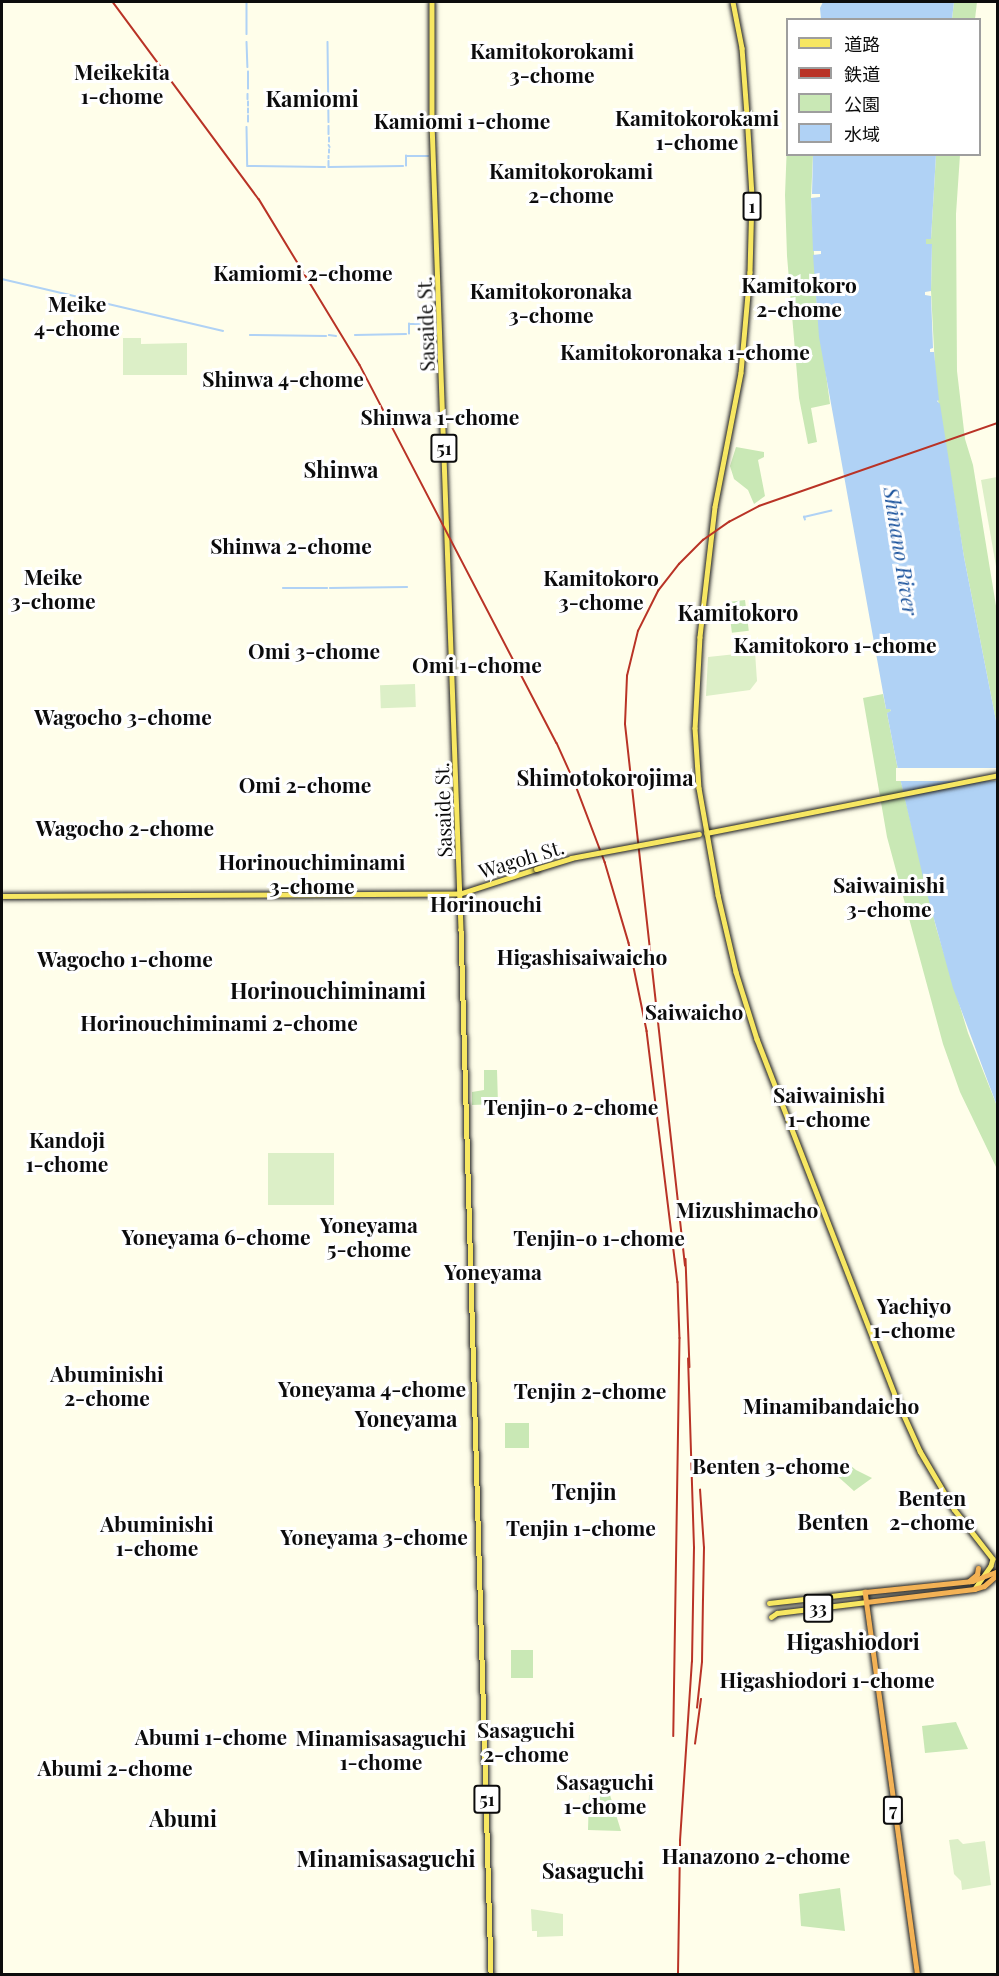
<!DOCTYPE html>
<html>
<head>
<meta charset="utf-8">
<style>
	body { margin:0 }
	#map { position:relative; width:999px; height:1976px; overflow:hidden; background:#fffeea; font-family:"Playfair Display","Noto Sans JP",serif }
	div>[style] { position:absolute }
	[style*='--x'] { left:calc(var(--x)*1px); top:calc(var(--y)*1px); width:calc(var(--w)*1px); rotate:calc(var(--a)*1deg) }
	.green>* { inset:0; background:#c9e8b5; transform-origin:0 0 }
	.pitch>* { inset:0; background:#dcefc7; transform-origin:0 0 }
	.water>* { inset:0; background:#b0d2f5 }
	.pier>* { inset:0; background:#fffeea; transform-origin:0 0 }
	.stream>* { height:1.5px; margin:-0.75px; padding:0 0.75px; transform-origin:0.75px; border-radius:0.75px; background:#b0d2f5 }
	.roads { filter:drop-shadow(0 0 2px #1d1d1d) drop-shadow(0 0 2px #1d1d1d) }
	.major>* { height:4.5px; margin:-2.25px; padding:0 2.25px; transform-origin:2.25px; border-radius:2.25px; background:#f7e762 }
	.highway>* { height:5px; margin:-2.5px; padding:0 2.5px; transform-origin:2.5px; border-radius:2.5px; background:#f3b255 }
	.rail>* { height:1.5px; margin:-0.75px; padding:0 0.75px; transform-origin:0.75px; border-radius:0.75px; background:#b93326 }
	.bridges { filter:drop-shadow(0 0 2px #1d1d1d) drop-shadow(0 0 2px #1d1d1d) }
	.major-bridge>* { height:4.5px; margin:-2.25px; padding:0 2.25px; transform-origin:2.25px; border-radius:2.25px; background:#f7e762 }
	span { translate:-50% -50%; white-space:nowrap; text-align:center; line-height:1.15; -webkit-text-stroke:6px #fff; paint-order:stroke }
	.shield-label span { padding:2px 4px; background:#fff; border:2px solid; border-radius:4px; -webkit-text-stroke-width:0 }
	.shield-label { font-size:18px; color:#0c0c0c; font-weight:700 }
	.street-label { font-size:20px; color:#0c0c0c }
	.neighbourhood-label { font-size:21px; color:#0c0c0c; font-weight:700 }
	.water-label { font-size:21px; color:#17509b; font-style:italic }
	.quarter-label { font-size:22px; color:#0c0c0c; font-weight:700 }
	.frame { position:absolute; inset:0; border:3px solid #0c0c0c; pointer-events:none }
	.legend { position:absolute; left:786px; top:18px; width:195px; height:138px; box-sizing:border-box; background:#fff; border:2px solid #9e9e9e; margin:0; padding:8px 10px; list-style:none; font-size:18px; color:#0c0c0c }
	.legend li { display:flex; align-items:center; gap:12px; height:30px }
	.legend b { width:30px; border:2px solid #9e9e9e }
</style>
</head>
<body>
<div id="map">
	<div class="green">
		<i style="clip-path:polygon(954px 2px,977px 2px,975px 19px,952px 19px)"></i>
		<i style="clip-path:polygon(787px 143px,788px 154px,813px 155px,811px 198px,817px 307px,830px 404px,811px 408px,817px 442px,808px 444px,799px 398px,787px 256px,785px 195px)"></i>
		<i style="clip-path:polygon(936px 155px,960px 155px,956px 214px,957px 371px,965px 439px,973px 465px,997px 612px,997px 726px,964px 557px,936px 388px,931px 291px,932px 244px,926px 244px,926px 239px,931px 239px)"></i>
		<i style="clip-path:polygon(736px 447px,764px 452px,764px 457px,758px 460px,765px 496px,754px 504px,748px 490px,734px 479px,730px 466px)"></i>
		<i style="left:745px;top:600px;width:31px;height:17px;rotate:83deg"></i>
		<i style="clip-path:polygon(883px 694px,886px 709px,890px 708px,891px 712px,887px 713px,897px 765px,936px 927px,968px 1033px,997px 1106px,997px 1169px,960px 1092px,943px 1044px,887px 837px,863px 698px)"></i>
		<i style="clip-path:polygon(484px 1070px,497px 1070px,498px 1104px,472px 1105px,472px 1092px,484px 1090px)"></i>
		<i style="left:529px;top:1423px;width:25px;height:24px;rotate:90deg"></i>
		<i style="clip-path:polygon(846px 1462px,856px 1470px,872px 1478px,854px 1491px,834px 1473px)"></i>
		<i style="left:533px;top:1650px;width:28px;height:22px;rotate:90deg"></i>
		<i style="clip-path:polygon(956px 1722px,968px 1749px,925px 1753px,922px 1726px)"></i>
		<i style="clip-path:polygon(589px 1795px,610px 1795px,621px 1831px,588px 1830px)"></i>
		<i style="clip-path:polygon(840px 1888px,845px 1931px,801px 1926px,799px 1894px)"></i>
	</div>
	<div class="pitch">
		<i style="clip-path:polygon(123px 338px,141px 338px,141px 344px,187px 343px,187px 375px,123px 375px)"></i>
		<i style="clip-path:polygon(997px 477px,998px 477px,997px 572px,981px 480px)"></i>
		<i style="clip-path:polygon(755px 652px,757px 681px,750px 690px,706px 696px,708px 657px)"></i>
		<i style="left:415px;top:684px;width:23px;height:35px;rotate:88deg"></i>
		<i style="left:268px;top:1153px;width:66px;height:52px"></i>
		<i style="clip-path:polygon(958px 1839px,963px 1844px,985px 1841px,991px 1885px,962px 1890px,961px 1881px,954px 1874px,949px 1840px)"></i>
		<i style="clip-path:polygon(531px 1909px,563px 1914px,563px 1936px,537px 1937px,537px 1931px,532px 1931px)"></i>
	</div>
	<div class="water">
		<i style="clip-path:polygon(823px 2px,954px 2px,952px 19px,821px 19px,820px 8px)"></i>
		<i style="clip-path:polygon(813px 155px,936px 155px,931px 239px,926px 239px,926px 244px,932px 244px,931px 291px,925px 292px,925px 295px,931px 296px,933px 348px,930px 349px,930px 352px,934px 352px,939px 400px,937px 401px,940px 404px,964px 557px,997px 726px,997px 1106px,953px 988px,926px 890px,897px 765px,887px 713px,891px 711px,890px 709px,886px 709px,819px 337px,813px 255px,821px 254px,821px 251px,813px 251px,811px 198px,820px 197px,820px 194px,812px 194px)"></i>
	</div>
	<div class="pier">
		<i style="left:997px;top:768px;width:13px;height:101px;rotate:90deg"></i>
	</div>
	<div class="stream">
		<i style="--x:247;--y:2;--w:32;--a:90"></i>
		<i style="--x:247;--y:42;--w:25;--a:88"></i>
		<i style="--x:328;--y:42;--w:80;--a:89.3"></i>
		<i style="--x:248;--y:89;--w:17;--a:-90"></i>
		<i style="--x:248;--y:94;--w:5;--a:90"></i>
		<i style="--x:248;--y:106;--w:4;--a:-90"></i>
		<i style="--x:248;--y:113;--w:4;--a:-90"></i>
		<i style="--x:248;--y:122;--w:6;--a:-90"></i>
		<i style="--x:329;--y:126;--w:8;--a:90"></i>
		<i style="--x:247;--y:127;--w:39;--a:89"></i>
		<i style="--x:248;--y:166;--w:77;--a:0.7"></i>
		<i style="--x:329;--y:142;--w:4;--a:-90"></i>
		<i style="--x:329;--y:145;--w:2;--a:63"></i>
		<i style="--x:329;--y:153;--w:3;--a:-90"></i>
		<i style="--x:329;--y:156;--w:2;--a:90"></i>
		<i style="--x:329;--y:161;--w:6;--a:90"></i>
		<i style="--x:329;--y:167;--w:74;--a:-0.8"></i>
		<i style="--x:406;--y:166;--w:10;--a:-90"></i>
		<i style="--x:406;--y:156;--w:22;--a:0"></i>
		<i style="--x:2;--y:279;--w:227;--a:13.2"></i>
		<i style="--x:409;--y:334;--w:10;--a:-90"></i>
		<i style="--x:409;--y:324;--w:25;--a:0"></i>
		<i style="--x:250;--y:335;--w:76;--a:0.8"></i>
		<i style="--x:329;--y:335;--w:7;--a:8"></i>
		<i style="--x:355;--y:335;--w:51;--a:-1.1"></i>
		<i style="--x:805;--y:520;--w:3;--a:-108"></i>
		<i style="--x:804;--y:517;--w:28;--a:-13"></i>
		<i style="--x:283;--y:588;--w:44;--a:0"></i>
		<i style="--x:330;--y:588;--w:77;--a:-0.7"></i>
	</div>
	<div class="roads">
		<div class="major">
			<i style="--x:432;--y:2;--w:121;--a:90"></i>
			<i style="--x:432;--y:123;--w:808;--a:87.94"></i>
			<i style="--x:461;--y:930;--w:1044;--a:88.35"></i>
			<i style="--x:733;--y:2;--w:47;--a:78.9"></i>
			<i style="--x:742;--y:48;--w:66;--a:85.7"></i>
			<i style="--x:747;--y:114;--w:82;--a:86.5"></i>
			<i style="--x:752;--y:196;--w:76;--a:91.5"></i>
			<i style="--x:750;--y:272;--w:101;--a:95.1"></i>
			<i style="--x:741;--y:373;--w:136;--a:101"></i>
			<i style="--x:715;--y:507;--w:131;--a:96.6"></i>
			<i style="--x:700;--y:637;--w:91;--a:93.1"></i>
			<i style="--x:695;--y:728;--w:60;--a:86.2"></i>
			<i style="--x:699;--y:788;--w:109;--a:79.9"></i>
			<i style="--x:718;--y:895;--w:79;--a:76.8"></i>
			<i style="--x:736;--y:972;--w:70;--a:72.6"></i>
			<i style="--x:757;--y:1039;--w:389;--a:68.8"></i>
			<i style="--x:898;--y:1402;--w:54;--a:65.8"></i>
			<i style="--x:920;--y:1451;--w:67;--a:59.6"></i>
			<i style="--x:954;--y:1509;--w:63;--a:52"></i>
			<i style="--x:993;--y:1559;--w:7;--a:106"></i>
			<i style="--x:991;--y:1566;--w:28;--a:125"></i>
			<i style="--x:706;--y:833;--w:298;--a:-11.2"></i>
			<i style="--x:2;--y:896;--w:457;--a:-0.3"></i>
			<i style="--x:459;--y:894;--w:81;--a:-18"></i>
			<i style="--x:769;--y:1603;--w:97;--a:-6.5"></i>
			<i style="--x:771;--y:1617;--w:7;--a:-34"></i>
			<i style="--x:777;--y:1613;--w:90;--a:-7"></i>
		</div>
		<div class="highway">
			<i style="--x:969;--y:1581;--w:11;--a:-41"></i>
			<i style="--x:977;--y:1574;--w:6;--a:-81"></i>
			<i style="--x:866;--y:1602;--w:109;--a:-6.9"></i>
			<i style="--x:974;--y:1589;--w:10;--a:-17"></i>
			<i style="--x:984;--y:1586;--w:18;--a:-41"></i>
			<i style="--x:917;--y:1974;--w:386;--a:-97.8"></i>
			<i style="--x:865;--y:1592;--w:108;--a:-5.9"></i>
			<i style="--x:972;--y:1581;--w:28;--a:-21"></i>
		</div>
	</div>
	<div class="rail">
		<i style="--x:113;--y:2;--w:245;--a:53.5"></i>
		<i style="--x:259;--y:199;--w:194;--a:58.7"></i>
		<i style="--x:360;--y:365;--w:426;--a:62.5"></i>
		<i style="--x:557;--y:743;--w:44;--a:65.8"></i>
		<i style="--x:575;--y:783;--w:85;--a:69.2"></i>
		<i style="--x:605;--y:862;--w:84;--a:73.5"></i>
		<i style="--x:629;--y:943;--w:90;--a:78.4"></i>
		<i style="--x:647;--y:1031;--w:253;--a:83"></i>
		<i style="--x:678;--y:1282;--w:56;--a:88"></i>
		<i style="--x:680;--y:1338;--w:398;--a:90.9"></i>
		<i style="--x:686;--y:1259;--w:108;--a:87.9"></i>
		<i style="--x:685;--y:1266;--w:545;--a:-96.32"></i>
		<i style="--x:625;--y:724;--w:48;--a:-87.6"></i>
		<i style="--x:627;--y:676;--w:46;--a:-76.3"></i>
		<i style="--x:638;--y:631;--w:45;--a:-63.4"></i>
		<i style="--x:658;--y:591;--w:34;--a:-52"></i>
		<i style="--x:679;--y:564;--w:34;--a:-45"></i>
		<i style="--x:703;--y:540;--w:32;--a:-35"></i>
		<i style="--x:729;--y:522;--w:34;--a:-28"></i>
		<i style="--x:759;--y:506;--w:253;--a:-19.2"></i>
		<i style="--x:697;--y:1708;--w:46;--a:-83.8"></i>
		<i style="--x:702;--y:1662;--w:62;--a:-89.1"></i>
		<i style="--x:703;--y:1600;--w:52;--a:-88.9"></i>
		<i style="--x:704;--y:1548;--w:58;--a:-93.9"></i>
		<i style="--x:695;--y:1744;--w:45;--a:-82.4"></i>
		<i style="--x:678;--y:1974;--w:133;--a:-89.1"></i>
		<i style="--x:680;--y:1841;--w:179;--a:-86.2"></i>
		<i style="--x:692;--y:1662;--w:114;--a:-89"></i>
		<i style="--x:694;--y:1548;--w:189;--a:-91.8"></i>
	</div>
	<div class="bridges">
		<div class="major-bridge">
			<i style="--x:536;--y:869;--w:37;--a:-17"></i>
			<i style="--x:571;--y:858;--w:130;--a:-10.6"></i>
		</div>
	</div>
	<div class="shield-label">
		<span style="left:752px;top:206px">1</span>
		<span style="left:444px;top:448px">51</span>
		<span style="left:818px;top:1608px">33</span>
		<span style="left:487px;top:1799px">51</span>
		<span style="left:893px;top:1810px">7</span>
	</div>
	<div class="street-label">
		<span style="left:425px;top:324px;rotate:-92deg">Sasaide St.</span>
		<span style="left:442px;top:810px;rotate:-92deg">Sasaide St.</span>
		<span style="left:521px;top:858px;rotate:-17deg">Wagoh St.</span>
	</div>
	<div class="neighbourhood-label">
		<span style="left:552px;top:62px">Kamitokorokami<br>3-chome</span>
		<span style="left:122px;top:83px">Meikekita<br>1-chome</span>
		<span style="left:697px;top:129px">Kamitokorokami<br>1-chome</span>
		<span style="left:462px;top:120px">Kamiomi 1-chome</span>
		<span style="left:571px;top:182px">Kamitokorokami<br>2-chome</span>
		<span style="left:303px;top:272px">Kamiomi 2-chome</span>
		<span style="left:799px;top:296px">Kamitokoro<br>2-chome</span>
		<span style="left:551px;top:302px">Kamitokoronaka<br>3-chome</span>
		<span style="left:77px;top:315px">Meike<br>4-chome</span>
		<span style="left:685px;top:351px">Kamitokoronaka 1-chome</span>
		<span style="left:283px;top:378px">Shinwa 4-chome</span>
		<span style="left:440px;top:416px">Shinwa 1-chome</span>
		<span style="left:291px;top:545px">Shinwa 2-chome</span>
		<span style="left:53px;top:588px">Meike<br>3-chome</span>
		<span style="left:601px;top:589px">Kamitokoro<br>3-chome</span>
		<span style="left:835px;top:644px">Kamitokoro 1-chome</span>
		<span style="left:314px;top:650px">Omi 3-chome</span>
		<span style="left:477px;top:664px">Omi 1-chome</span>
		<span style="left:123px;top:716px">Wagocho 3-chome</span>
		<span style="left:305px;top:784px">Omi 2-chome</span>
		<span style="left:125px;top:827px">Wagocho 2-chome</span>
		<span style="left:312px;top:873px">Horinouchiminami<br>3-chome</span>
		<span style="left:889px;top:896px">Saiwainishi<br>3-chome</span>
		<span style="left:486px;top:903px">Horinouchi</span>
		<span style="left:582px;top:956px">Higashisaiwaicho</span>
		<span style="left:125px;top:958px">Wagocho 1-chome</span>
		<span style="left:694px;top:1011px">Saiwaicho</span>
		<span style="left:219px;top:1022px">Horinouchiminami 2-chome</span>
		<span style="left:829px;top:1106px">Saiwainishi<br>1-chome</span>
		<span style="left:571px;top:1106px">Tenjin-o 2-chome</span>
		<span style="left:67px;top:1151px">Kandoji<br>1-chome</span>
		<span style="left:747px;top:1209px">Mizushimacho</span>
		<span style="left:369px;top:1236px">Yoneyama<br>5-chome</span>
		<span style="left:216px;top:1236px">Yoneyama 6-chome</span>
		<span style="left:599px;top:1237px">Tenjin-o 1-chome</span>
		<span style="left:493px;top:1271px">Yoneyama</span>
		<span style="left:914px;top:1317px">Yachiyo<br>1-chome</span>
		<span style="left:107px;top:1385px">Abuminishi<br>2-chome</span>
		<span style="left:372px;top:1388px">Yoneyama 4-chome</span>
		<span style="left:590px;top:1390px">Tenjin 2-chome</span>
		<span style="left:831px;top:1405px">Minamibandaicho</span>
		<span style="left:771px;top:1465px">Benten 3-chome</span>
		<span style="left:932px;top:1509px">Benten<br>2-chome</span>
		<span style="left:157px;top:1535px">Abuminishi<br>1-chome</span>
		<span style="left:581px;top:1527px">Tenjin 1-chome</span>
		<span style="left:374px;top:1536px">Yoneyama 3-chome</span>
		<span style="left:827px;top:1679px">Higashiodori 1-chome</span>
		<span style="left:526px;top:1741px">Sasaguchi<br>2-chome</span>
		<span style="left:211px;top:1736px">Abumi 1-chome</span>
		<span style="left:381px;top:1749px">Minamisasaguchi<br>1-chome</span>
		<span style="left:115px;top:1767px">Abumi 2-chome</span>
		<span style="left:605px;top:1793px">Sasaguchi<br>1-chome</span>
		<span style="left:756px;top:1855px">Hanazono 2-chome</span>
	</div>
	<div class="water-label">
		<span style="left:902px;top:551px;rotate:81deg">Shinano River</span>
	</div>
	<div class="quarter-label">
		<span style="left:312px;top:99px">Kamiomi</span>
		<span style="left:341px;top:470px">Shinwa</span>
		<span style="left:738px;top:613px">Kamitokoro</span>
		<span style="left:605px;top:778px">Shimotokorojima</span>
		<span style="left:328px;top:991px">Horinouchiminami</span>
		<span style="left:406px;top:1419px">Yoneyama</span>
		<span style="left:584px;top:1492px">Tenjin</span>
		<span style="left:833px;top:1522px">Benten</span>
		<span style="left:853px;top:1642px">Higashiodori</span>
		<span style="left:183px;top:1819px">Abumi</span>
		<span style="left:386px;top:1859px">Minamisasaguchi</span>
		<span style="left:593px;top:1871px">Sasaguchi</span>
	</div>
	<div class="frame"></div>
	<ul class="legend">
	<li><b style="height:8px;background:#f7e762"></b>道路</li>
	<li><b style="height:8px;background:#b93326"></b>鉄道</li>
	<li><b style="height:16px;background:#c9e8b5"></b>公園</li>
	<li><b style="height:16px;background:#b0d2f5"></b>水域</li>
	</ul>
</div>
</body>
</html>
